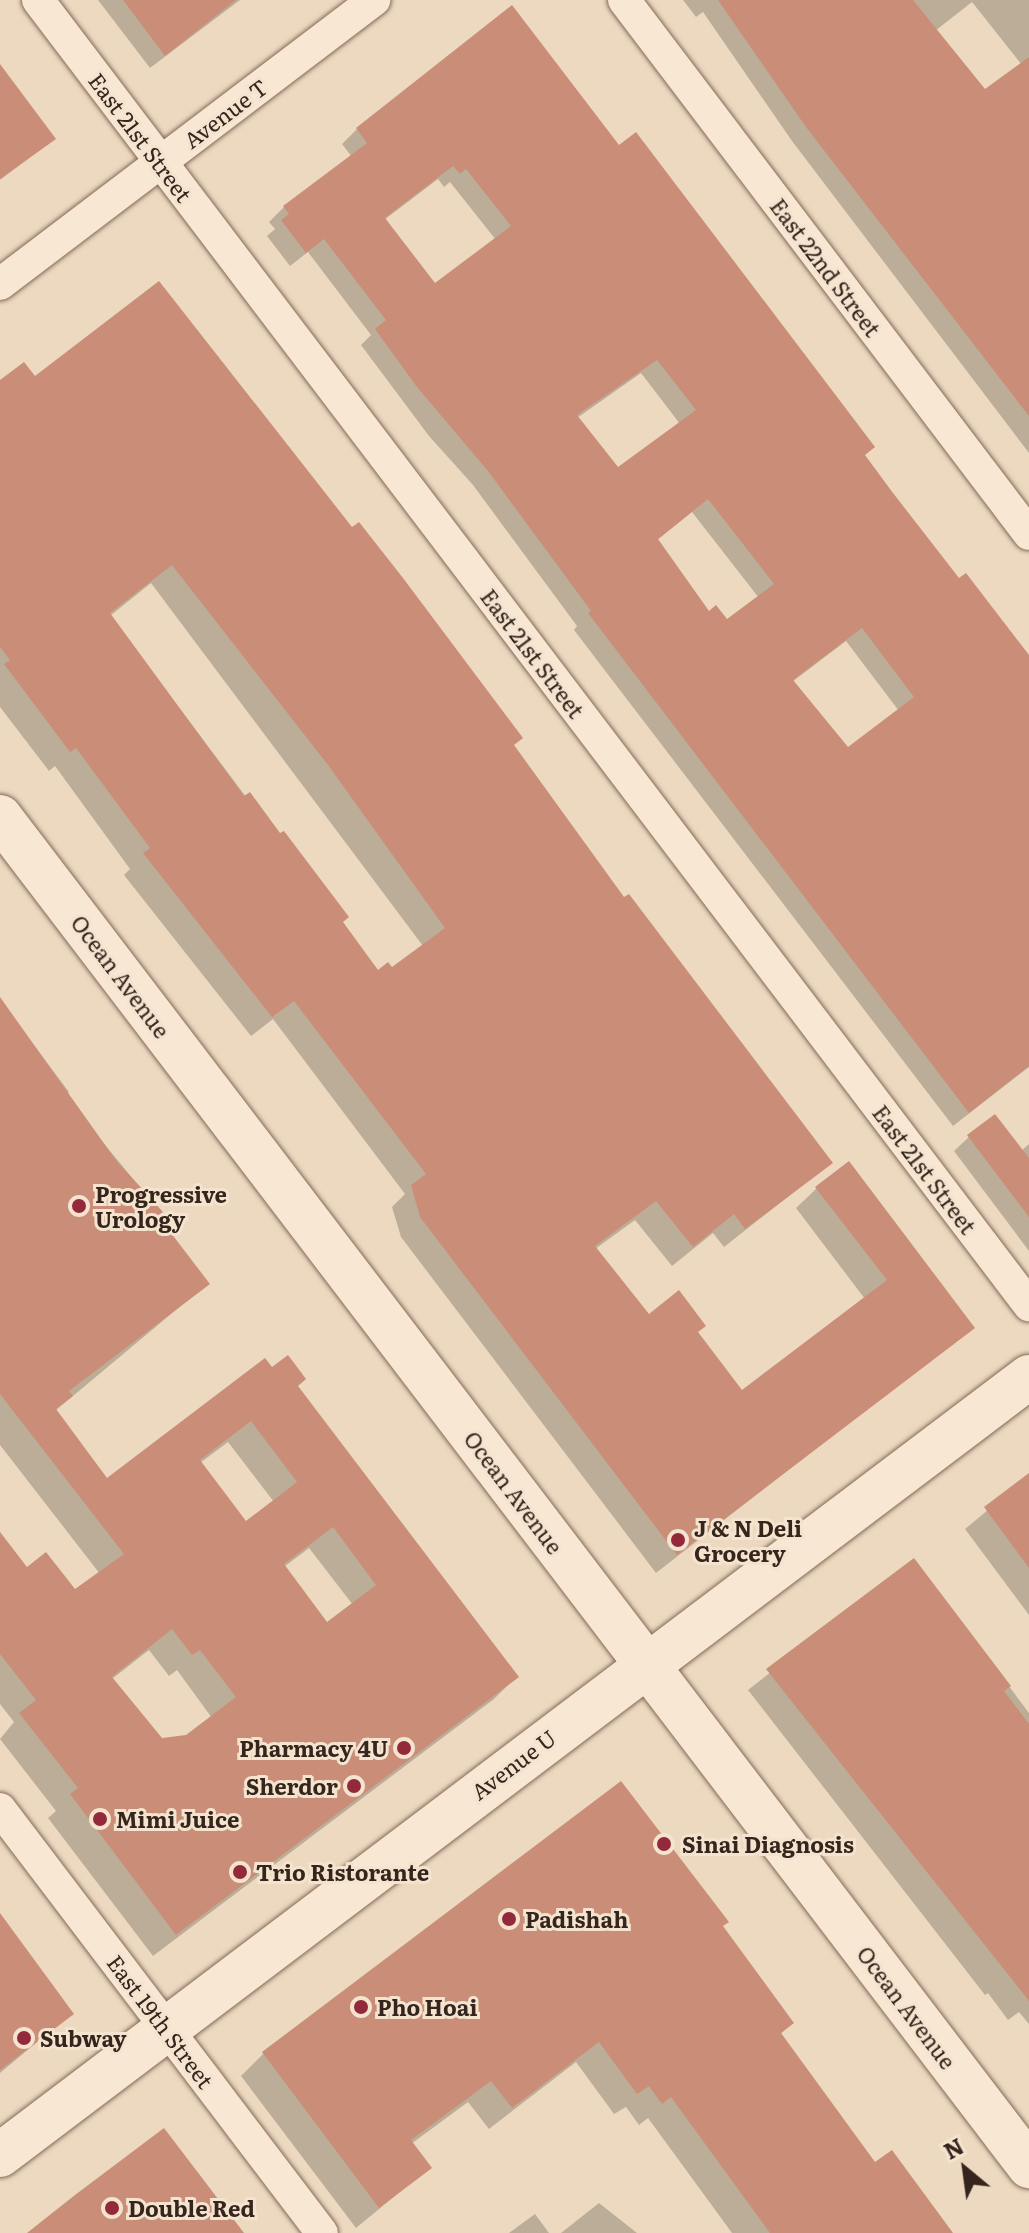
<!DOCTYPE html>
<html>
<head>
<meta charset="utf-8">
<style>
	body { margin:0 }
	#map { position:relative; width:1029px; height:2233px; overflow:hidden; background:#ecd9c0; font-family:Literata,serif }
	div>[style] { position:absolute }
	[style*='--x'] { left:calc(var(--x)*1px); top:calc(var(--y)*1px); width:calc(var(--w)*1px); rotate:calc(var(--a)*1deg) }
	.shadow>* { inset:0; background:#0003 }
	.building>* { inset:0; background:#ca8d77 }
	.roads { filter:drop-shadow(0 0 2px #856a58) drop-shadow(0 0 2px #856a58) }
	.street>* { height:32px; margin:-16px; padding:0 16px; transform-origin:16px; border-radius:16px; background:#f8e7d3 }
	.secondary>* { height:44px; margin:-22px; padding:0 22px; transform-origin:22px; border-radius:22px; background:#f8e7d3 }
	.dots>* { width:22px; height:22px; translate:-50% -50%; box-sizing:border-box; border:4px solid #f4e4cf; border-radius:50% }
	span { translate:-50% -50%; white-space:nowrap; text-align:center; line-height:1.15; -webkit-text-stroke:6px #f4e4cf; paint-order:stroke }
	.street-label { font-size:22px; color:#35251d }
	.poi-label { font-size:22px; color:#35251d; font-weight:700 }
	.left { translate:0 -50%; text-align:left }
	.right { translate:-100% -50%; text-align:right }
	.north { position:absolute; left:925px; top:2129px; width:80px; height:80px; -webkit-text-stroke:6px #f4e4cf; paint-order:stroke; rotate:331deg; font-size:22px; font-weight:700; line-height:32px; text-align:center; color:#35251d }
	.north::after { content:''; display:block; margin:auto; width:28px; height:36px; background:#35251d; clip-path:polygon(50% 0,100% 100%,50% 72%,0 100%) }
</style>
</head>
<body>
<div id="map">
	<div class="shadow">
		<i style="clip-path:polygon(98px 0,240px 0,150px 68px)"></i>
		<i style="clip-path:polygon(evenodd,683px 0,1029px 0,1029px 453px,792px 141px,703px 12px,696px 17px,683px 0,972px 2px,1022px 65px,984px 92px,935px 31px,972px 2px)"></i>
		<i style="clip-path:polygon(evenodd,511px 8px,958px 581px,1029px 658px,1029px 1067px,953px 1126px,574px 630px,577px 626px,473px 485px,429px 436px,361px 345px,371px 335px,308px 252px,290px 266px,267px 236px,275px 229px,269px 222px,284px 207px,352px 157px,342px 144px,357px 129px,511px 8px,438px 179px,444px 187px,450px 182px,496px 240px,435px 286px,384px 220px,438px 179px,511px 8px,641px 373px,680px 424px,618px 470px,577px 418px,641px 373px,511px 8px,692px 512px,759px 598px,726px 622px,708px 613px,656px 541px,692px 512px,511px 8px,846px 641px,899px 711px,848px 750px,792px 682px,846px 641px)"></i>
		<i style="clip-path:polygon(0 71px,54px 139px,0 180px)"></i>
		<i style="clip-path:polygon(evenodd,35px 379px,512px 746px,624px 900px,831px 1163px,724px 1247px,713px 1233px,672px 1266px,635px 1220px,595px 1249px,648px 1317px,696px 1333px,742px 1393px,865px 1299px,796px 1208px,817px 1188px,972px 1327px,656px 1573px,401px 1237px,392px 1207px,405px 1194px,273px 1019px,251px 1036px,124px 875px,130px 869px,55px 766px,49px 771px,0 707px,0 382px,35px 379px,151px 583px,423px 946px,391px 970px,378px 972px,110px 616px,151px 583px)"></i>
		<i style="clip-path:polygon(evenodd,0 1000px,69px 1092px,65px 1096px,160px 1212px,156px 1216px,207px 1284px,55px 1411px,107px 1480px,272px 1369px,296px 1386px,516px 1677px,494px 1699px,153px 1956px,48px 1818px,56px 1811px,0 1739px,14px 1722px,0 1704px,0 1536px,27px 1570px,74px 1592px,100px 1574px,0 1445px,0 1000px,228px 1442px,274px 1502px,246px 1524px,200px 1463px,228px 1442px,0 1000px,309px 1548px,353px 1605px,327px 1624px,284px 1567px,309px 1548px,0 1000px,149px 1650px,169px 1676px,177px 1670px,212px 1718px,169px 1751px,112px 1679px,149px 1650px)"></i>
		<i style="clip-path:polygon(969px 1137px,1021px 1151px,1029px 1144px,1029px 1251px,954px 1151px)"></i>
		<i style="clip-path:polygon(1029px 1476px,1029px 1615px,965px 1529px)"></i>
		<i style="clip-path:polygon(914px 1560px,1029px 1713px,1029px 2024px,1019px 2012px,1008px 2020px,988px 1993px,985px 1995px,748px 1690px)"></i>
		<i style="clip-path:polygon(621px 1783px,791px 2023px,780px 2035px,875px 2165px,950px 2233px,732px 2233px,648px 2118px,639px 2125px,626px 2107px,614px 2114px,576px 2062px,489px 2129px,468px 2102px,411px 2144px,429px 2168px,356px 2228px,241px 2076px,263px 2054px)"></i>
		<i style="clip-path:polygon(0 1939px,72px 2013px,0 2073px)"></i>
		<i style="clip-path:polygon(599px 2203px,637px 2233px,561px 2233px)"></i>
		<i style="clip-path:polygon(535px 2214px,549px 2233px,509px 2233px)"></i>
	</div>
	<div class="building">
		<i style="clip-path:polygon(123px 0,236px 0,165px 56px)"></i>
		<i style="clip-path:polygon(718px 0,913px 0,985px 89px,1029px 57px,1029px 416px,806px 127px)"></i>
		<i style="clip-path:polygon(evenodd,512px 5px,619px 145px,636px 132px,875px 447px,865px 455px,893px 493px,959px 578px,966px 573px,1029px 655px,1029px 1066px,969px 1113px,588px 613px,591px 611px,488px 471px,417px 387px,375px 329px,386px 320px,324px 239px,306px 253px,281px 220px,289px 214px,283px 206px,367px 143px,356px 128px,512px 5px,453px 166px,460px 174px,466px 169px,511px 226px,435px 283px,385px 218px,453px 166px,512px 5px,657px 360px,696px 410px,618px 467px,577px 415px,657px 360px,512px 5px,708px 499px,774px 584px,727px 619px,716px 605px,709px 611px,658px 539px,708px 499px,512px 5px,862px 628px,914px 697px,848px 747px,793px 680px,862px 628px)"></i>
		<i style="clip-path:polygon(0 64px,56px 139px,0 179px)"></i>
		<i style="clip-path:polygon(evenodd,159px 281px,352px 527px,359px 522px,403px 578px,523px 738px,514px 745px,624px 897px,629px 894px,833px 1163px,745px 1229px,734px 1214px,693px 1247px,656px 1201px,595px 1246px,649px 1314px,679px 1290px,706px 1326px,698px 1332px,742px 1390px,887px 1280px,815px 1187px,849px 1161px,975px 1328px,677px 1555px,420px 1217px,411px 1185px,426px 1174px,294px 1001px,272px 1017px,143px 853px,150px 848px,76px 748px,70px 752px,4px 664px,10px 660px,0 647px,0 380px,24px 362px,35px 376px,159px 281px,172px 565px,328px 765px,445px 928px,392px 967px,388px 962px,378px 970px,343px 922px,349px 917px,284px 831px,280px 833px,250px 792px,244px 796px,110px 613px,172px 565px)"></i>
		<i style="clip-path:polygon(evenodd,0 997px,115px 1159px,163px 1212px,158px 1216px,210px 1284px,69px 1391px,73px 1396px,56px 1409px,107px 1478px,265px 1358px,272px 1367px,288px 1355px,306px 1379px,298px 1386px,519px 1677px,176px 1935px,70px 1794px,78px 1788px,19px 1713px,36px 1700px,0 1654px,0 1532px,27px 1567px,46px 1552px,75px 1589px,124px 1554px,0 1394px,0 997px,251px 1421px,297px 1482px,246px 1521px,200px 1460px,251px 1421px,0 997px,333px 1527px,376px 1585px,327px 1622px,284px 1564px,333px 1527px,0 997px,172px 1629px,192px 1655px,200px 1650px,236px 1697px,186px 1735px,162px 1738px,112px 1677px,172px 1629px)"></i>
		<i style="clip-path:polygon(995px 1114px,1029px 1158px,1029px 1217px,967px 1135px)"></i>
		<i style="clip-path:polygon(1029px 1473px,1029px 1568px,984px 1507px)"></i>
		<i style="clip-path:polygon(914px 1558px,1011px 1686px,1004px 1691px,1029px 1724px,1029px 2001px,766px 1669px)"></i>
		<i style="clip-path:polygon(621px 1781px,729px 1922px,723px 1926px,794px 2023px,781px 2033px,875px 2162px,892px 2150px,953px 2233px,770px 2233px,671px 2097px,662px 2104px,649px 2086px,637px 2094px,599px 2042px,512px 2108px,491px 2081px,411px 2140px,432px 2168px,379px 2208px,262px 2052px)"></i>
		<i style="clip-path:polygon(0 1913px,74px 2014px,0 2070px)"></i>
		<i style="clip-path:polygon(164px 2128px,244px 2233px,27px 2233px,75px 2195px)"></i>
	</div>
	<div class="roads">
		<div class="street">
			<i style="--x:38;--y:0;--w:1639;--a:52.79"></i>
			<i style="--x:624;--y:0;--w:670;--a:52.82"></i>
			<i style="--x:0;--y:284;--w:470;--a:-37.2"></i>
			<i style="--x:0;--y:1809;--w:532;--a:52.79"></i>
		</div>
		<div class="secondary">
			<i style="--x:0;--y:817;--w:1697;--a:52.66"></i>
			<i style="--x:0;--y:2155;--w:1290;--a:-37.09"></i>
		</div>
	</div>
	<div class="dots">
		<i style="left:79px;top:1206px;background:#922a3a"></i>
		<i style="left:678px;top:1540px;background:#922a3a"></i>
		<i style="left:404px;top:1748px;background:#922a3a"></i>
		<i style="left:354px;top:1786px;background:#922a3a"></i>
		<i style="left:100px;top:1819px;background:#922a3a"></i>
		<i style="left:664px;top:1844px;background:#922a3a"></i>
		<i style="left:240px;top:1872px;background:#922a3a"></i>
		<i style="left:509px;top:1919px;background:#922a3a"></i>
		<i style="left:361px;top:2007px;background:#922a3a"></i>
		<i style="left:24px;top:2038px;background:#922a3a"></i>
		<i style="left:112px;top:2208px;background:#922a3a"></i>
	</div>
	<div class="street-label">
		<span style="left:225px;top:113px;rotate:-37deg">Avenue T</span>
		<span style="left:141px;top:137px;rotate:53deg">East 21st Street</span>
		<span style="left:826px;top:267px;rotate:53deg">East 22nd Street</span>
		<span style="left:533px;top:653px;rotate:53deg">East 21st Street</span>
		<span style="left:121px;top:976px;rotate:53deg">Ocean Avenue</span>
		<span style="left:925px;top:1169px;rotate:53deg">East 21st Street</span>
		<span style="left:514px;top:1492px;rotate:53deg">Ocean Avenue</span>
		<span style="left:513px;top:1764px;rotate:-37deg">Avenue U</span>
		<span style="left:907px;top:2007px;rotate:53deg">Ocean Avenue</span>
		<span style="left:161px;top:2021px;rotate:53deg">East 19th Street</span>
	</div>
	<div class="poi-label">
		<span class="left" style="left:95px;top:1206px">Progressive<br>Urology</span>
		<span class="left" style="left:694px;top:1540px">J &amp; N Deli<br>Grocery</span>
		<span class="right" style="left:388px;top:1748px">Pharmacy 4U</span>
		<span class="right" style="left:338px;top:1786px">Sherdor</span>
		<span class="left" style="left:116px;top:1819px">Mimi Juice</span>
		<span class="left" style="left:682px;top:1844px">Sinai Diagnosis</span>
		<span class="left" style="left:256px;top:1872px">Trio Ristorante</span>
		<span class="left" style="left:525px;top:1919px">Padishah</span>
		<span class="left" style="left:377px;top:2007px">Pho Hoai</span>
		<span class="left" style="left:40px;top:2038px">Subway</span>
		<span class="left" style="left:128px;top:2208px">Double Red</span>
	</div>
	<div class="north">N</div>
</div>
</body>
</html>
